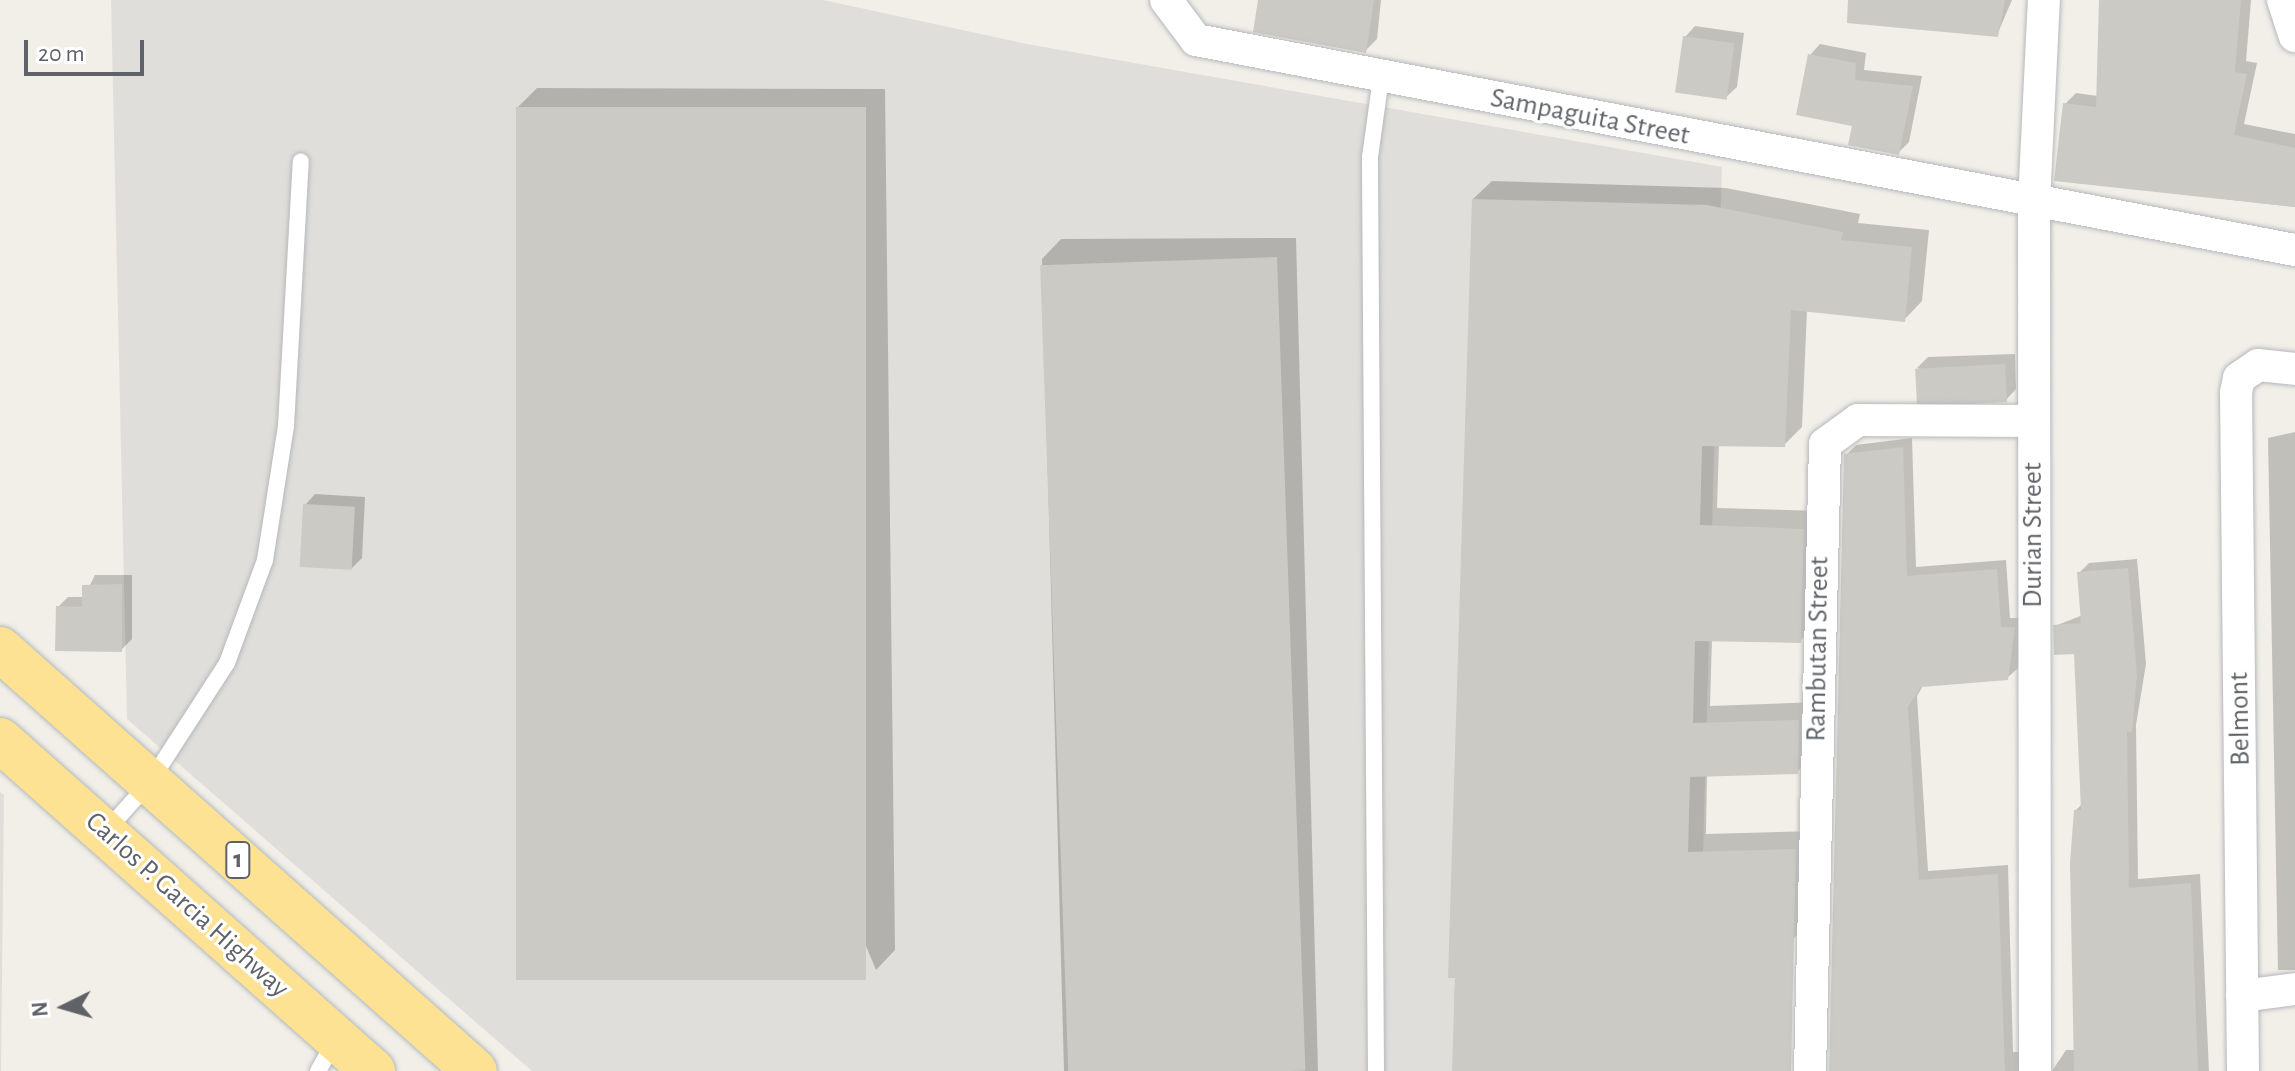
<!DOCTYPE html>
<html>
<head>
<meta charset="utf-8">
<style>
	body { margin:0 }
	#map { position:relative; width:2295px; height:1071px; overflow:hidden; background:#f1efe8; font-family:"Alegreya Sans",sans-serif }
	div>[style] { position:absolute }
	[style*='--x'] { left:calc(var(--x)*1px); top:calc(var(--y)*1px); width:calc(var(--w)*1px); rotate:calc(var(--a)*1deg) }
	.industrial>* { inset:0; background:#e0deda }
	.shadow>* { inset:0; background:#0003 }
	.building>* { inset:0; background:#cccac5; transform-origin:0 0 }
	.roads { filter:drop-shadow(0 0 2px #b5b8bc) drop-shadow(0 0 2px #b5b8bc) }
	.lane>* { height:16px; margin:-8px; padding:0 8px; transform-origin:8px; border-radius:8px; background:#fff }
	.street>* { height:32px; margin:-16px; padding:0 16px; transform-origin:16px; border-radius:16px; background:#fff }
	.highway>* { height:44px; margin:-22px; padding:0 22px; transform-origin:22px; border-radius:22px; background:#fde293 }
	span { translate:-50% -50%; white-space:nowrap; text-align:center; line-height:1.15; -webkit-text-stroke:6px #fff; paint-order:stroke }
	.shield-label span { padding:2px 6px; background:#fff; border:2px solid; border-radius:6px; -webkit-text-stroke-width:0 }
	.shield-label { font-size:26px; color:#5f6368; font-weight:700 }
	.street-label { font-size:28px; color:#5f6368 }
	.north { position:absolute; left:24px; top:967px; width:80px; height:80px; -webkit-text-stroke:6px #fff; paint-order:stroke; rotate:265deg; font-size:22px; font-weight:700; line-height:32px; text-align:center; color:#5f6368 }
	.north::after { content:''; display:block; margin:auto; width:28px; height:36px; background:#5f6368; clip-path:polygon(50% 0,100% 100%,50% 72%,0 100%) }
	.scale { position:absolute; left:24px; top:40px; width:120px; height:36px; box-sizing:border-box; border:4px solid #5f6368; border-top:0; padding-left:10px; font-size:24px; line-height:28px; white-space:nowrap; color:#5f6368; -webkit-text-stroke:6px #fff; paint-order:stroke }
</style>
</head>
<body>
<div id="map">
	<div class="industrial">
		<i style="clip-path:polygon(111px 0,823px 0,1027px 44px,1722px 167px,1697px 1071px,532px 1071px,127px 719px)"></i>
		<i style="clip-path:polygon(0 792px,4px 795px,1px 1071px,0 1071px)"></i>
	</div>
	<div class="shadow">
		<i style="clip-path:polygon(1260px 0,1381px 0,1377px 39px,1365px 51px)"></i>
		<i style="clip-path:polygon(1880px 0,2012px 0,1997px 35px)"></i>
		<i style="clip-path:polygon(2103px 0,2251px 0,2246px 61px,2257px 63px,2244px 124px,2295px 134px,2295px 207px,2056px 180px,2065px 104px,2076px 93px,2098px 96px)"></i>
		<i style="clip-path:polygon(1695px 26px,1744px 33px,1737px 87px,1726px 97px,1685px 37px)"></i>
		<i style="clip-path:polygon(1820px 44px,1866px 53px,1864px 70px,1922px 76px,1909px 142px,1898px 153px,1854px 124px,1810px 55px)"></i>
		<i style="clip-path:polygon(537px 88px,885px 89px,895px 950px,876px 970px,518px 107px)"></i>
		<i style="clip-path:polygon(1492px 181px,1726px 188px,1860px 214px,1858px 223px,1929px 230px,1922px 301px,1904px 320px,1807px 310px,1802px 427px,1784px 445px,1719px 444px,1717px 508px,1821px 511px,1818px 623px,1800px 641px,1712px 639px,1710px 706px,1817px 702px,1815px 754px,1797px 772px,1707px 774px,1706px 834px,1813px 831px,1811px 921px,1793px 939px,1783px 1071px,1453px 1071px,1473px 199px)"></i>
		<i style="clip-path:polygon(1296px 238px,1318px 1071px,1064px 1071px,1042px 259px,1061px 239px)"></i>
		<i style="clip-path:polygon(2015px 354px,2016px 389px,2006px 400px,1917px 368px,1928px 357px)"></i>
		<i style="clip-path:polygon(2295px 432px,2295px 970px,2278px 970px,2268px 438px)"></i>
		<i style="clip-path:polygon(1912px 438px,1916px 567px,2006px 560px,2010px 618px,2024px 618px,2018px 668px,2007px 678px,1924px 684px,1917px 696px,1928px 871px,2008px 865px,2013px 1052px,2026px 1052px,2032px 1071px,1831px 1071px,1846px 455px,1856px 445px)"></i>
		<i style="clip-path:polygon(315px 494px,365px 497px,362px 558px,352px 568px,305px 505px)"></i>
		<i style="clip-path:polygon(2137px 559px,2146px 664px,2136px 725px,2138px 879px,2200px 874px,2209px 1071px,2052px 1071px,2066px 1050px,2076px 1050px,2076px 810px,2083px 803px,2076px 652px,2055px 626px,2083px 615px,2079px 573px,2089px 563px)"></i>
		<i style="clip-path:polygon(95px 575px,132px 575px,132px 639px,121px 650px,58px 607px,68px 597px,84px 597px)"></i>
	</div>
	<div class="building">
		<i style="clip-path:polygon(1258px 0,1374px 0,1366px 53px,1253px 32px)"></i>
		<i style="clip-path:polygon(1848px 0,2005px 0,1998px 37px,1847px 23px)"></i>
		<i style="clip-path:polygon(2099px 0,2241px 0,2235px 72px,2247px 74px,2234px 135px,2295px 148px,2295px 207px,2054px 181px,2063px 103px,2096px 107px)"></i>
		<i style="left:1683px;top:36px;width:52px;height:57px;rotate:8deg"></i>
		<i style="clip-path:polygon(1808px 54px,1856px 63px,1855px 80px,1913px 86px,1899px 155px,1848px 145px,1852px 126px,1796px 115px)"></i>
		<i style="left:516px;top:107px;width:350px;height:873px"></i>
		<i style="clip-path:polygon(1472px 199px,1707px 205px,1843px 232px,1841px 240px,1912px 247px,1905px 322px,1791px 310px,1785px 447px,1702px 446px,1700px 525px,1804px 529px,1801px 643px,1695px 641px,1693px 723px,1799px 720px,1798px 774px,1690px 777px,1688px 852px,1796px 849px,1791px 1071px,1452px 1071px,1455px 978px,1448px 978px)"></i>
		<i style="left:1277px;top:257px;width:814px;height:237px;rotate:88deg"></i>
		<i style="left:2005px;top:364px;width:38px;height:90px;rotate:87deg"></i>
		<i style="clip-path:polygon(1903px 447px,1907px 576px,1997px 569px,2001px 627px,2015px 627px,2008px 680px,1921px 687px,1908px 707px,1919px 880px,1998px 874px,2005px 1071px,1829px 1071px,1844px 454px)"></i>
		<i style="left:303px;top:504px;width:52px;height:63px;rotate:3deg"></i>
		<i style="clip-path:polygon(2128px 568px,2137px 675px,2132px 732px,2127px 732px,2129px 888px,2191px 883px,2198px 1071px,2074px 1071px,2070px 863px,2074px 810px,2081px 810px,2074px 654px,2054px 655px,2053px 625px,2081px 623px,2077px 572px)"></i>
		<i style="clip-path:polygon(122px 584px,122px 652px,55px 651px,56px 606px,82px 607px,82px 585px)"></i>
	</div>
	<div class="roads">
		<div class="lane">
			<i style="--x:106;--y:831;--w:66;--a:-48.1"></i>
			<i style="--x:150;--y:782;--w:142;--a:-57.1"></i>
			<i style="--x:227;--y:663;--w:110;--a:-69.7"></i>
			<i style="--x:265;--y:560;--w:136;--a:-81.1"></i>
			<i style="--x:286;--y:426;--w:265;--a:-86.8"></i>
			<i style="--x:318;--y:1071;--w:36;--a:-60"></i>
			<i style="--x:1376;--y:1071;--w:914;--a:-90.38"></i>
			<i style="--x:1370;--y:157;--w:80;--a:-82.1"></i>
		</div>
		<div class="street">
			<i style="--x:1166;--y:0;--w:50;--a:53.1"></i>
			<i style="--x:1196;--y:40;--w:1119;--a:10.82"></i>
			<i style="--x:2283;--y:0;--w:38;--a:72"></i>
			<i style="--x:2242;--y:996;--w:53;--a:-7.5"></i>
			<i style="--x:1810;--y:1071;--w:627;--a:-88.63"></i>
			<i style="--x:1825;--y:444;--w:41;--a:-36"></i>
			<i style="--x:1858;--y:420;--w:174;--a:0.3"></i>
			<i style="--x:2035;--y:1071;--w:869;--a:-90.07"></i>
			<i style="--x:2034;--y:202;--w:202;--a:-87.2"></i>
			<i style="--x:2243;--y:1071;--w:678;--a:-90.59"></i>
			<i style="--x:2236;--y:393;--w:15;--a:-79"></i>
			<i style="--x:2239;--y:378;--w:23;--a:-34"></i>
			<i style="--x:2258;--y:365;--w:37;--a:6"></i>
		</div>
		<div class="highway">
			<i style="--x:0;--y:649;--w:635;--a:41.62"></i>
			<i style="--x:0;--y:740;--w:499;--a:41.6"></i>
		</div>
	</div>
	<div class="shield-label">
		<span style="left:238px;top:860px">1</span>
	</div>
	<div class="street-label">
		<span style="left:1590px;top:117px;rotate:11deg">Sampaguita Street</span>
		<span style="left:2033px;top:535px;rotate:-90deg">Durian Street</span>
		<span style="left:1818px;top:649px;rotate:-89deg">Rambutan Street</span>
		<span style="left:2240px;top:719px;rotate:-91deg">Belmont</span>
		<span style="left:187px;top:905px;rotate:42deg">Carlos P. Garcia Highway</span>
	</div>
	<div class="north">N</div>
	<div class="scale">20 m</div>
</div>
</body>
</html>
